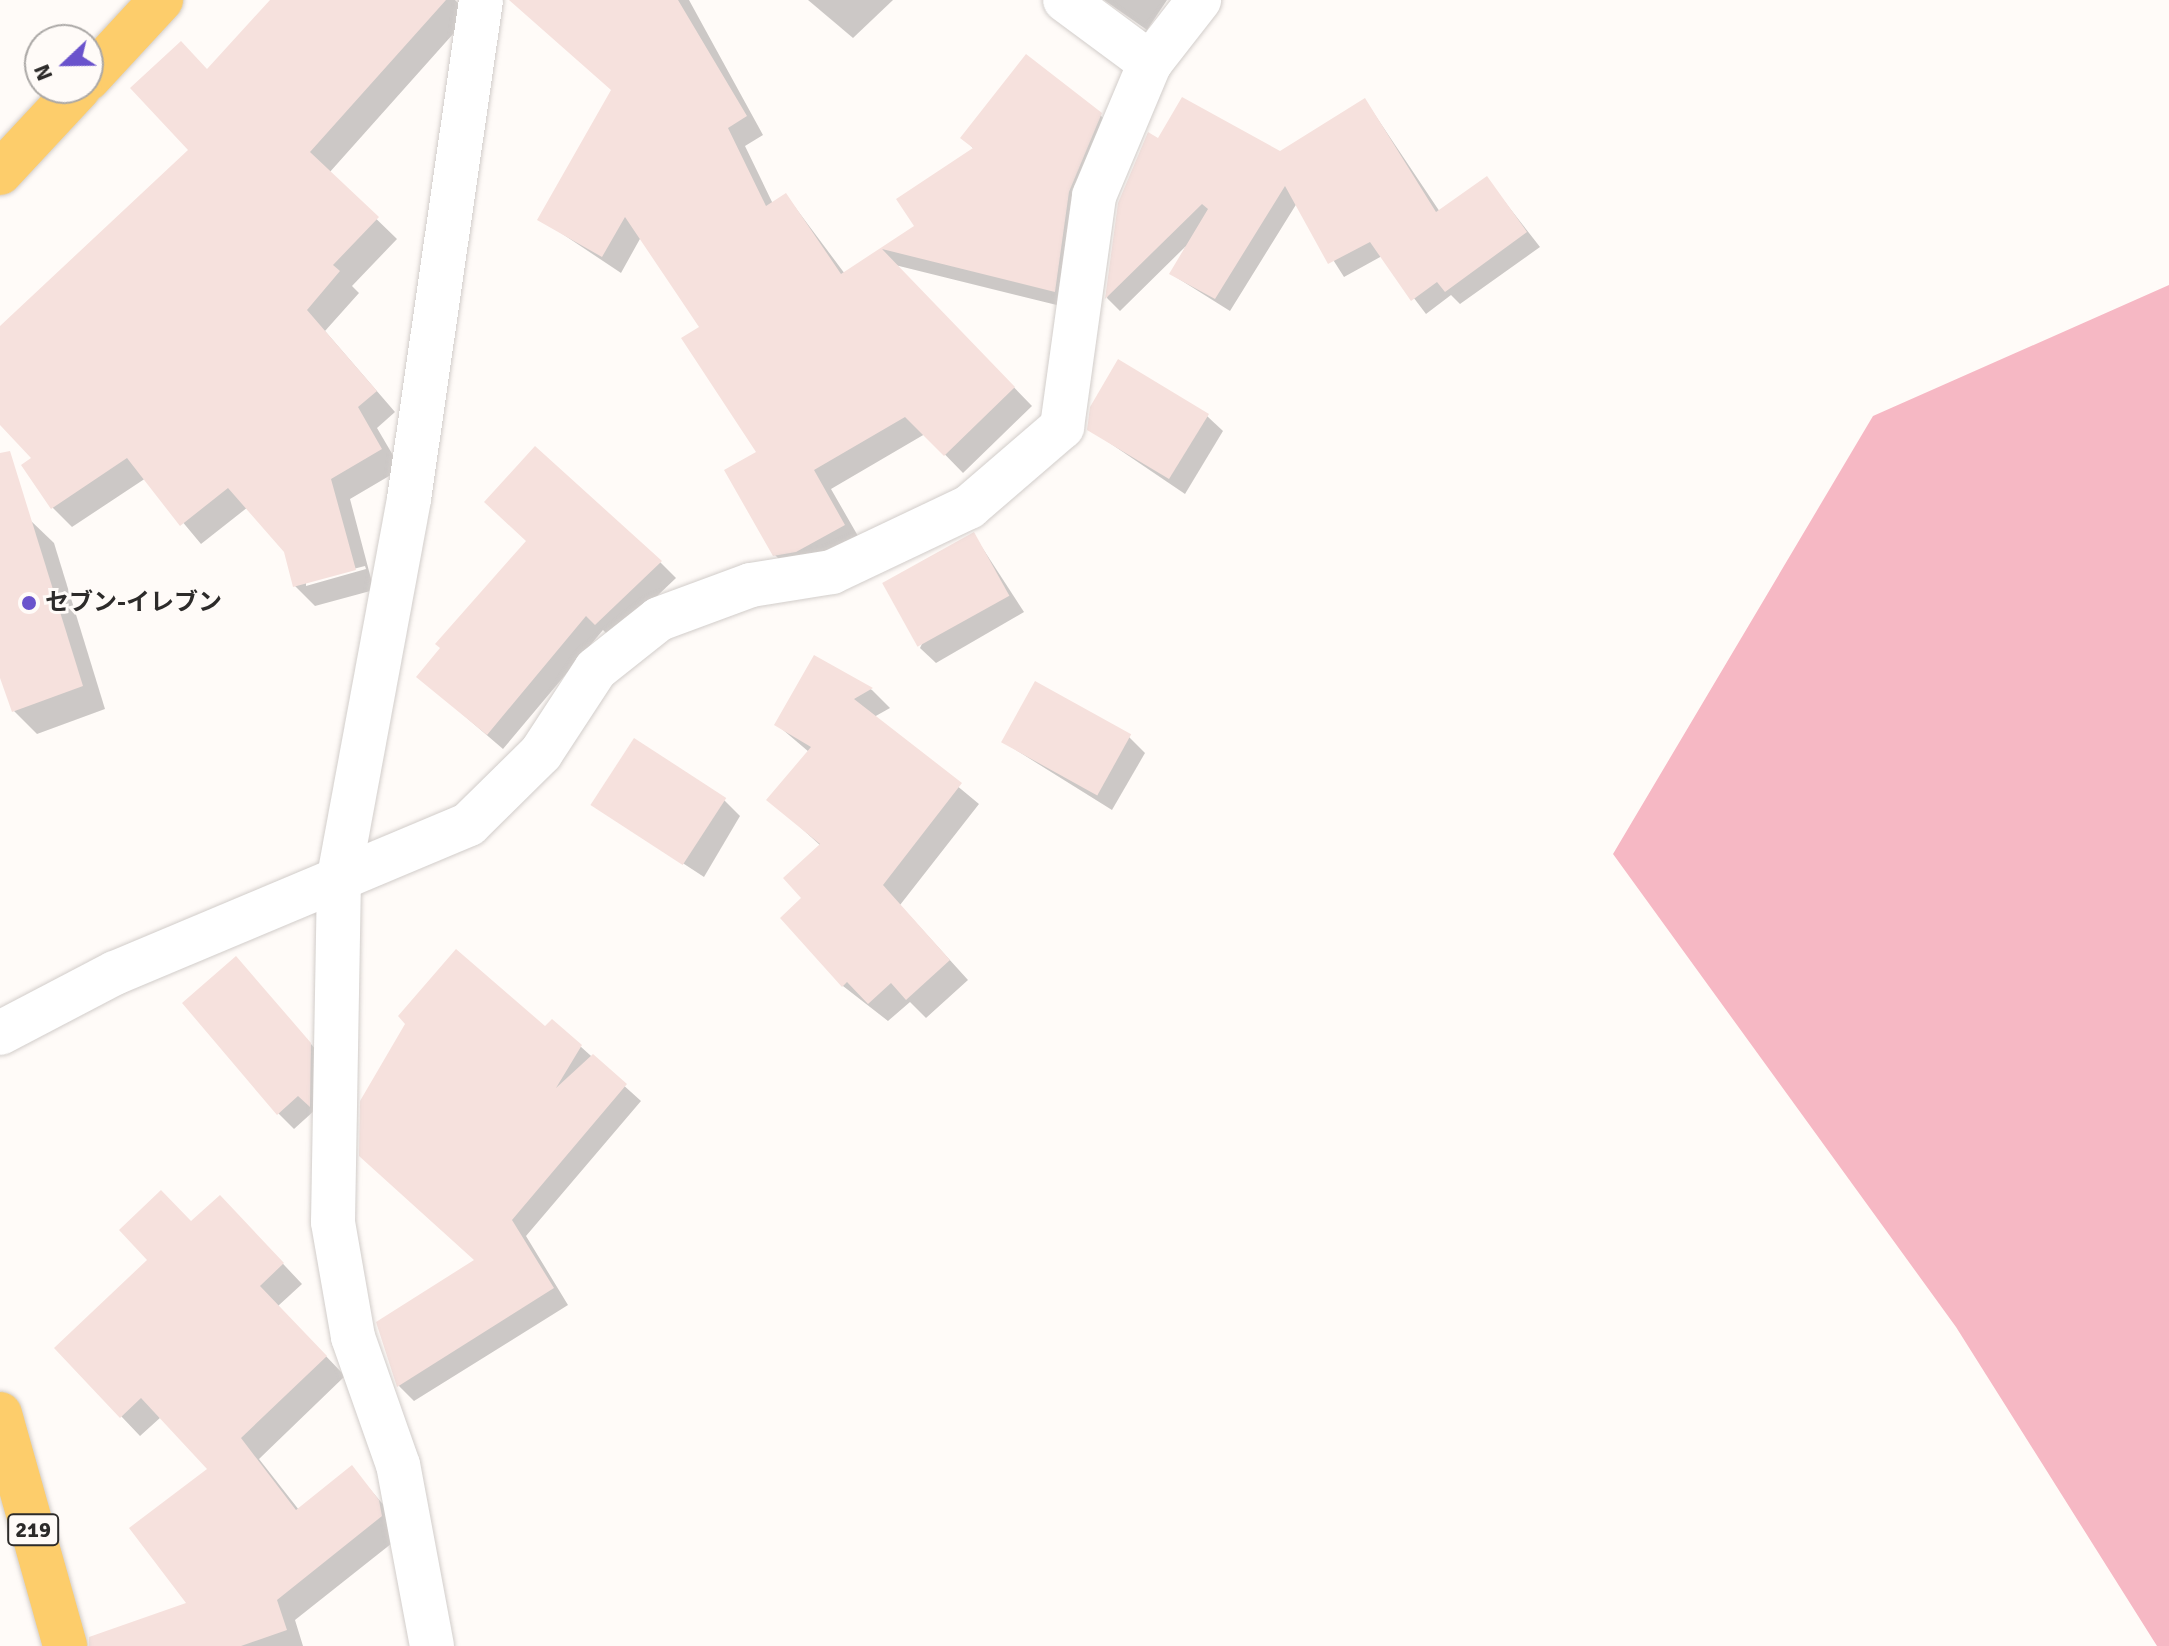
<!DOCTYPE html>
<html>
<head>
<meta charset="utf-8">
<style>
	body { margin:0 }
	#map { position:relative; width:2169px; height:1646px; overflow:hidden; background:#fffbf8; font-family:Signika,"Noto Sans JP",sans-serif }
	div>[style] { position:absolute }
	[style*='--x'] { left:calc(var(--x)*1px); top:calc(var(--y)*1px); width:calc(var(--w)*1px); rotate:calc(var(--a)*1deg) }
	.green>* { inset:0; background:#f6b8c4 }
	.shadow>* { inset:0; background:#0003 }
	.building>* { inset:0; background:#f6e1dd; transform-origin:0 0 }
	.roads { filter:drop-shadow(0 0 2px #d2cdca) drop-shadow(0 0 2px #d2cdca) }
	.street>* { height:44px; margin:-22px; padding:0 22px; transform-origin:22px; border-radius:22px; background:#fff }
	.highway>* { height:44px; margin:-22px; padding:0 22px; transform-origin:22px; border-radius:22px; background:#fdcd6b }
	.dots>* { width:22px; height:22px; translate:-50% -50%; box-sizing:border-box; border:4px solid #fffbf8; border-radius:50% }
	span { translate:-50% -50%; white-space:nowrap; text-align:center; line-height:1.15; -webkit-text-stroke:6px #fffbf8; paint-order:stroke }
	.shield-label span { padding:2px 6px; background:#fffbf8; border:2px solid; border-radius:6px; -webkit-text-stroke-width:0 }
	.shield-label { font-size:22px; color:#2d2b2a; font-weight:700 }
	.poi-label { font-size:24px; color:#2d2b2a; font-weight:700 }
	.left { translate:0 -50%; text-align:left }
	.north { position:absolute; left:24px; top:24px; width:80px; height:80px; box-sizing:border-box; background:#fffbf8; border:2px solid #aba8a6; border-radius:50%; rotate:248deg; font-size:22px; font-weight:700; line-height:32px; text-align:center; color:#2d2b2a }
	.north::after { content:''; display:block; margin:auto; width:28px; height:36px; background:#6a53cc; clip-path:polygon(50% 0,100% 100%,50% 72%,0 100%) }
</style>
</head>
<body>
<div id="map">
	<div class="green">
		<i style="clip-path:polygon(2169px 285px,2169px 1646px,2157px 1646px,1956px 1327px,1613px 854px,1873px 416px)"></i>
	</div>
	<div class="shadow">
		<i style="clip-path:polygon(evenodd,273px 0,455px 0,470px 15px,329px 173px,397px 239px,352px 286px,359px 293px,325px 331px,395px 412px,377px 428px,401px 469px,350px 499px,374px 590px,315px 606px,295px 586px,286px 551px,248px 507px,201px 544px,146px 478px,72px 527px,53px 508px,34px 458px,0 423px,0 329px,190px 150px,208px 71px,273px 0,365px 566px,366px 569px,306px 586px,306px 581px,365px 566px)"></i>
		<i style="clip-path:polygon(516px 0,689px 0,763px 135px,745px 146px,773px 204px,786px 195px,845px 274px,917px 226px,975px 150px,963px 138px,1100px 115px,1119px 133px,1073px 309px,895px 265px,1032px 406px,963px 473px,925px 434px,831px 489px,862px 543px,793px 573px,775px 555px,759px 453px,701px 327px,641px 237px,621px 273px,540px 219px,613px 91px)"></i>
		<i style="clip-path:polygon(808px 0,893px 0,853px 38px)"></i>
		<i style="clip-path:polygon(1104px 0,1167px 0,1147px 30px)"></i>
		<i style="clip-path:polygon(1365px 100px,1440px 212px,1487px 179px,1540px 247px,1460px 304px,1451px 295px,1426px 314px,1382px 256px,1344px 277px,1297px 203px,1230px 311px,1171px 274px,1186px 246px,1120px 311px,1107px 298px,1120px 203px,1159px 141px,1280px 154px)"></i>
		<i style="clip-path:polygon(1207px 416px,1223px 431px,1185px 494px,1089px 429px)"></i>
		<i style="clip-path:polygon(30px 520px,54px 543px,105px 709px,37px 734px,13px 710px,0 671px,0 531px)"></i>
		<i style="clip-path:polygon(974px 535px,1024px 612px,936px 663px,920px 648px)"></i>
		<i style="clip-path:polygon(660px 562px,676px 578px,612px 639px,603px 630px,503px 749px,419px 677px)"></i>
		<i style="clip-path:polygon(815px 657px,872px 690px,890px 708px,874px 717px,979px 804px,900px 905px,968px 980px,926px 1018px,910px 1002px,888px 1021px,843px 986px,804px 898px,821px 846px,769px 799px,809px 752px,776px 724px)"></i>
		<i style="clip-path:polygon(1129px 737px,1145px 753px,1112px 810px,1003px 742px)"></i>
		<i style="clip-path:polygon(724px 800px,740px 816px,704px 877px,597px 807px)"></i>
		<i style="clip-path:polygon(236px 959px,326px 1061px,315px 1110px,294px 1129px,278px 1113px)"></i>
		<i style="clip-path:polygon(545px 1029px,580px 1046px,641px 1101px,526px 1236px,568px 1305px,414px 1401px,399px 1386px,378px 1323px,477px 1261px)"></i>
		<i style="clip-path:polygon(239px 1217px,302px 1284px,278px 1306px,345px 1376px,259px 1459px,299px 1510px,352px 1468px,398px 1522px,401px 1536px,295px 1620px,303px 1646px,136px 1646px,190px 1604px,210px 1469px,161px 1417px,140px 1436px,121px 1416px,191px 1224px)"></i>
	</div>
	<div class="building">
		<i style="clip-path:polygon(270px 0,446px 0,310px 152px,379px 217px,333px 265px,340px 271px,307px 310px,377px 391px,358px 407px,382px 449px,331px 479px,356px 570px,293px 587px,284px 552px,228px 488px,180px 526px,127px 458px,51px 509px,21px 465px,31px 458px,0 425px,0 326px,188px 150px,130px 88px,181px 41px,207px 69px)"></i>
		<i style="clip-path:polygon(509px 0,678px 0,747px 116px,728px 128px,766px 206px,786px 193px,841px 274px,914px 226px,896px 199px,973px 148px,960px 138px,1026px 54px,1102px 113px,1069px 192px,1055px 292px,882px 249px,1015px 387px,944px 456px,905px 417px,814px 470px,845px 525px,796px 552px,773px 556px,724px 470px,756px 452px,681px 338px,699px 327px,625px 217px,602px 257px,537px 220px,611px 90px)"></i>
		<i style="clip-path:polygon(1182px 97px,1280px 151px,1365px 98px,1436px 212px,1487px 176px,1527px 232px,1445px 292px,1437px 282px,1411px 301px,1370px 242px,1328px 264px,1285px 186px,1215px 299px,1169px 274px,1208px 209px,1202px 204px,1105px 299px,1118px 203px,1148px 132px,1158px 138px)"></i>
		<i style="clip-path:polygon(1118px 359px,1209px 414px,1169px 479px,1087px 430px,1090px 407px)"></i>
		<i style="clip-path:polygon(535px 446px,662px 561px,595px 625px,586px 616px,487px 735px,416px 677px,440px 648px,435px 644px,526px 541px,484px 502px)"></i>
		<i style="clip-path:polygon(10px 451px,83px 686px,12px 712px,0 678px,0 453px)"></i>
		<i style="left:974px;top:532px;width:73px;height:105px;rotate:61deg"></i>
		<i style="clip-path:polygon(814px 655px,873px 688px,854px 699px,962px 783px,883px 885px,950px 960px,906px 1000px,891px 983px,868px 1004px,847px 982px,842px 987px,780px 918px,801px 898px,783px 878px,820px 844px,766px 800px,811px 747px,774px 725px)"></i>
		<i style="left:1035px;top:681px;width:110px;height:70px;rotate:29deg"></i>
		<i style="left:634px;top:738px;width:110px;height:80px;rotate:33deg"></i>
		<i style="clip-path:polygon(456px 949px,545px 1026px,552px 1019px,582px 1045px,556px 1088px,593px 1054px,627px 1084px,512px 1220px,554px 1288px,397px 1387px,376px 1322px,474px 1260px,359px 1156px,360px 1101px,405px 1024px,398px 1016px)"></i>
		<i style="clip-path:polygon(236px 956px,311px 1043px,310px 1107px,298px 1096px,277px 1115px,182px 1003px)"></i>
		<i style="clip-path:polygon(161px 1190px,191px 1221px,220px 1195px,284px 1263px,260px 1286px,327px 1356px,241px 1438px,296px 1510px,352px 1465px,379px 1500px,382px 1516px,277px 1600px,287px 1630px,241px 1646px,89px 1646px,89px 1637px,186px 1603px,129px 1528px,207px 1469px,141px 1398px,120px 1418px,54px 1348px,147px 1260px,119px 1230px)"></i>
	</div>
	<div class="roads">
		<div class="street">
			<i style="--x:1065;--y:0;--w:106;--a:36.5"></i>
			<i style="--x:0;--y:1033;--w:130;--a:-27.6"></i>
			<i style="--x:115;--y:973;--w:384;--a:-22.8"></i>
			<i style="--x:469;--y:824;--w:101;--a:-44.6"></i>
			<i style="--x:541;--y:753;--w:100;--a:-56.8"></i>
			<i style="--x:596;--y:669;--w:80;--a:-38.4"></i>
			<i style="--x:659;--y:619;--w:98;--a:-20.3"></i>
			<i style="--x:751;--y:585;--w:82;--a:-9.1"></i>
			<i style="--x:832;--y:572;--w:152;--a:-25.4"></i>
			<i style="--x:969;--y:507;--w:123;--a:-40.7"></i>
			<i style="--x:1062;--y:427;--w:233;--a:-82.1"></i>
			<i style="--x:1094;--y:196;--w:144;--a:-67.2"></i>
			<i style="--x:1150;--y:63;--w:80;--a:-52.1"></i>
			<i style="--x:432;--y:1646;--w:184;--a:-100.6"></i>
			<i style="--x:398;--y:1465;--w:136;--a:-109.4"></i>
			<i style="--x:353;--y:1337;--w:117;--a:-99.9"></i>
			<i style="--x:333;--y:1222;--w:345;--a:-89"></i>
			<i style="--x:339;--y:877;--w:384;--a:-79.5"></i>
			<i style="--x:409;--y:499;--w:504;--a:-81.79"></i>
		</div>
		<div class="highway">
			<i style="--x:88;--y:79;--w:108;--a:-47.3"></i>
			<i style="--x:0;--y:173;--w:116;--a:-47.1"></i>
			<i style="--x:0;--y:1414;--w:241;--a:74.3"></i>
		</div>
	</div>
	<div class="dots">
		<i style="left:29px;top:603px;background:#6a53cc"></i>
	</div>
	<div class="shield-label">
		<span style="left:33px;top:1530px">219</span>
	</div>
	<div class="poi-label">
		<span class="left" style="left:45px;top:603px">セブン-イレブン</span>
	</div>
	<div class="north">N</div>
</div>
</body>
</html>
